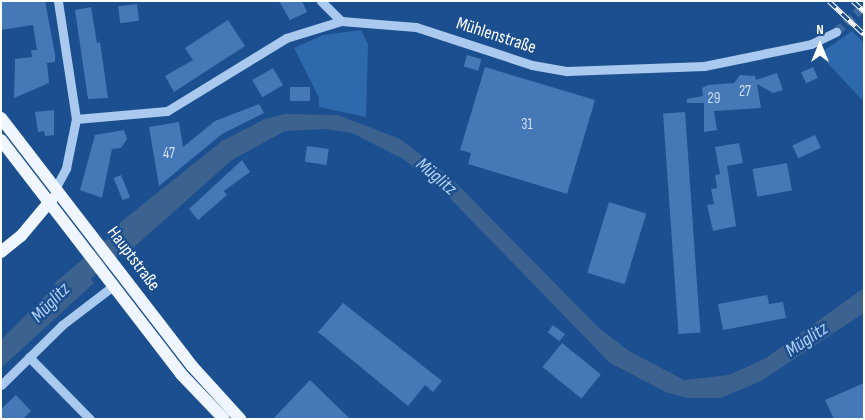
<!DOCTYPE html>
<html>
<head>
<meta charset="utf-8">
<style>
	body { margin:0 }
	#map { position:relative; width:865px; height:420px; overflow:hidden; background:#1b4f8f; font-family:"Sofia Sans Condensed",sans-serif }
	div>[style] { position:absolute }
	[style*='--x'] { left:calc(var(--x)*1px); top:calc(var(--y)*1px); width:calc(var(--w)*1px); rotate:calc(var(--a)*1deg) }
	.green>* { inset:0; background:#2e69ad }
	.water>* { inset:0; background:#3c6290 }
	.river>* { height:20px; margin:-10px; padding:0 10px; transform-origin:10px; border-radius:10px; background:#3c6290 }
	.building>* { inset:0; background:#4478b7; transform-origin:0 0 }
	.minor-tunnel>* { height:9px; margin-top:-4.5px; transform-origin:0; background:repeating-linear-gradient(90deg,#3d69a0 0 9px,transparent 0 13.5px) }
	.minor>* { height:9px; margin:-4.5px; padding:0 4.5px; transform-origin:4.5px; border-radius:4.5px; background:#a9c9ee }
	.major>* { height:12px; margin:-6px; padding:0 6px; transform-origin:6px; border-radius:6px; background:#f0f6ff }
	.rail>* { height:5px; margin-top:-2.5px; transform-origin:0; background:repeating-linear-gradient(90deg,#1b4f8f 0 9px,#fff 0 18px); box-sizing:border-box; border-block:1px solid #fff }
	span { translate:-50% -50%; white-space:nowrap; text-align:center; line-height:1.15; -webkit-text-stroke:5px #1b4f8f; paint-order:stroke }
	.number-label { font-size:15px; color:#d0dded }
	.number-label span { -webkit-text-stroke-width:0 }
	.street-label { font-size:18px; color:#fff }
	.water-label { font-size:19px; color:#b5d3f5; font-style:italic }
	.frame { position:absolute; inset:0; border:2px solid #fff; pointer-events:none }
	.north { position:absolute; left:795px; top:20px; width:50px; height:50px; -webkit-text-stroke:4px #1b4f8f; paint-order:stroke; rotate:0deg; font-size:14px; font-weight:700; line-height:20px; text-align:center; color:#fff }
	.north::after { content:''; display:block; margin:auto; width:18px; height:22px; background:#fff; clip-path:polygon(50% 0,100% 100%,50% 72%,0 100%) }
</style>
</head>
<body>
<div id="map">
	<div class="green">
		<i style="clip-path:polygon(361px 30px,368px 44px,366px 117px,319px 107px,319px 98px,294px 48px,323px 35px)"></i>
		<i style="clip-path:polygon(852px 31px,864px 43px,864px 102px,819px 54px)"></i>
	</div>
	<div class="water">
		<i style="clip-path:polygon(285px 114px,338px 115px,400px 139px,452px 179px,599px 328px,629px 351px,684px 380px,729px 375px,766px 358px,864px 288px,864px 313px,761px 381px,721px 398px,686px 398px,666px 392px,610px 363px,436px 184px,403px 159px,352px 133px,326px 129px,285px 131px,232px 160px,125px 255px,107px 233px,222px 141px,265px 119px)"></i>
		<i style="clip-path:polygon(78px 263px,94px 283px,1px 368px,1px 340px)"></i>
	</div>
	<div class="river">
		<i style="--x:64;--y:288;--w:94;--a:-39.8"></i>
	</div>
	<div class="building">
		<i style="clip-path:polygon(1px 1px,45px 1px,55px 54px,55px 62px,47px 63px,49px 83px,14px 98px,15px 59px,32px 57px,31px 50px,37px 50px,33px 25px,1px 30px)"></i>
		<i style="clip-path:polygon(279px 1px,302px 1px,307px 12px,290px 20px)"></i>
		<i style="left:137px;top:4px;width:17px;height:19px;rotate:83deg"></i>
		<i style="clip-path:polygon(91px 7px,97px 43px,100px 42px,108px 98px,88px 99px,75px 10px)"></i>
		<i style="clip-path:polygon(228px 20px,245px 46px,174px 92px,165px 76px,193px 60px,185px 48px)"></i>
		<i style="left:467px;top:55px;width:15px;height:12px;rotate:16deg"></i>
		<i style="clip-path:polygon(485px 67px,595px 100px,567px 194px,468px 164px,471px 153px,460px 150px)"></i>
		<i style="left:813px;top:67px;width:12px;height:13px;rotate:66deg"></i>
		<i style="left:273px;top:68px;width:20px;height:24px;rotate:60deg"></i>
		<i style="clip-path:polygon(777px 73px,783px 90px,773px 93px,757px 84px,761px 108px,714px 111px,717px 130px,704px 132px,704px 103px,687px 103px,687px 99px,703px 96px,702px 88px,708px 85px,734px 83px,740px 75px,755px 76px,756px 80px)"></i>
		<i style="left:310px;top:87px;width:14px;height:20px;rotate:90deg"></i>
		<i style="clip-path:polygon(259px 104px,264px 113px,222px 134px,159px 186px,149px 127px,179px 122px,183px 147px,215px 121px)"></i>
		<i style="clip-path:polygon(54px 110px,54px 135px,45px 136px,44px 131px,38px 132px,35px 112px)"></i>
		<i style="left:685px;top:112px;width:221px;height:22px;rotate:86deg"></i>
		<i style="clip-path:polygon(124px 130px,127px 139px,121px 148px,112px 149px,102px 198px,80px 190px,95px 135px)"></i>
		<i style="left:815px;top:135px;width:14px;height:25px;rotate:65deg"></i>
		<i style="clip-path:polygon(739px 143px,743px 163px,727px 166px,736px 226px,713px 231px,707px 205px,714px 204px,711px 189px,717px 188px,715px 175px,720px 174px,715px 147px)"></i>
		<i style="left:307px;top:146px;width:22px;height:16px;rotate:8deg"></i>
		<i style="clip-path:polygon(242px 160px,250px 172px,224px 191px,227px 195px,198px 220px,189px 209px)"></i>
		<i style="left:787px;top:163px;width:28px;height:35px;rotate:80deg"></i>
		<i style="left:121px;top:175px;width:24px;height:8px;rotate:68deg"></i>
		<i style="left:609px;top:202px;width:39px;height:74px;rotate:17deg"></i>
		<i style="clip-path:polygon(767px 295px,769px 304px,783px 302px,786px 318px,723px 330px,718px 304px)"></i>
		<i style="clip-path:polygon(343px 303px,442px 381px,433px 392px,425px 385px,408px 406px,318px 332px)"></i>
		<i style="left:553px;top:325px;width:15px;height:9px;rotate:37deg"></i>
		<i style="left:562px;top:343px;width:50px;height:31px;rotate:39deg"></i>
		<i style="clip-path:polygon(310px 380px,350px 419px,273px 419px)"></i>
		<i style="clip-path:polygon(864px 383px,864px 419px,834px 419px,825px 400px)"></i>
		<i style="clip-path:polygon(16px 395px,31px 411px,23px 419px,1px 419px,1px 409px)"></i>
	</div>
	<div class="minor-tunnel">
		<i style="--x:836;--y:32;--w:38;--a:-43"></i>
	</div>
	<div class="minor">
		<i style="--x:321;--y:1;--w:28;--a:45"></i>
		<i style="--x:76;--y:119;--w:91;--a:-5"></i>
		<i style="--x:167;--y:111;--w:140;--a:-31.5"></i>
		<i style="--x:286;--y:38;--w:58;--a:-17.2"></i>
		<i style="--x:341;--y:21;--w:75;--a:4.6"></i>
		<i style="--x:416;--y:27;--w:122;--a:18.1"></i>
		<i style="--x:532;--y:65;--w:36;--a:10"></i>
		<i style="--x:567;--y:71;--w:137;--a:-2.1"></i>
		<i style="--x:704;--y:66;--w:109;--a:-11.6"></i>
		<i style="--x:811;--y:44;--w:28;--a:-26"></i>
		<i style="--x:55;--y:189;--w:24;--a:-62"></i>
		<i style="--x:66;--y:168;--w:50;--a:-78.5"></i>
		<i style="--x:76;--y:119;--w:119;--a:-98.7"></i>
		<i style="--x:29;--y:357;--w:87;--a:45.5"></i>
		<i style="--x:1;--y:385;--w:86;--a:-44.5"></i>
		<i style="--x:62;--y:325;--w:64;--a:-37.4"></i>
	</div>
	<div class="major">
		<i style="--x:1;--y:118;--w:313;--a:52.4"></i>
		<i style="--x:192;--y:366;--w:72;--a:47.8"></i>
		<i style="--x:1;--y:140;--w:295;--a:52.4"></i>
		<i style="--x:181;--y:374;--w:62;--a:46.3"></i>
		<i style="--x:1;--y:252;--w:26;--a:-39"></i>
		<i style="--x:21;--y:236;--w:48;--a:-50"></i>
	</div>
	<div class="rail">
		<i style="--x:829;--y:1;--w:48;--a:43.3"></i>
		<i style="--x:853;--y:1;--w:15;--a:42"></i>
	</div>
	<div class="number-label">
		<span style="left:745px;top:92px">27</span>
		<span style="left:714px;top:99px">29</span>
		<span style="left:527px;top:125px">31</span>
		<span style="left:169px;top:154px">47</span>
	</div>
	<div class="street-label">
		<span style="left:496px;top:36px;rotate:18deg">Mühlenstraße</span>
		<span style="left:133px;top:259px;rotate:53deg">Hauptstraße</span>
	</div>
	<div class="water-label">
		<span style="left:436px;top:177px;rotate:40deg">Müglitz</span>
		<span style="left:51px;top:303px;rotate:-46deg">Müglitz</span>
		<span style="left:807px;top:340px;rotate:-34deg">Müglitz</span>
	</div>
	<div class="frame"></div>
	<div class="north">N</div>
</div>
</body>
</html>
